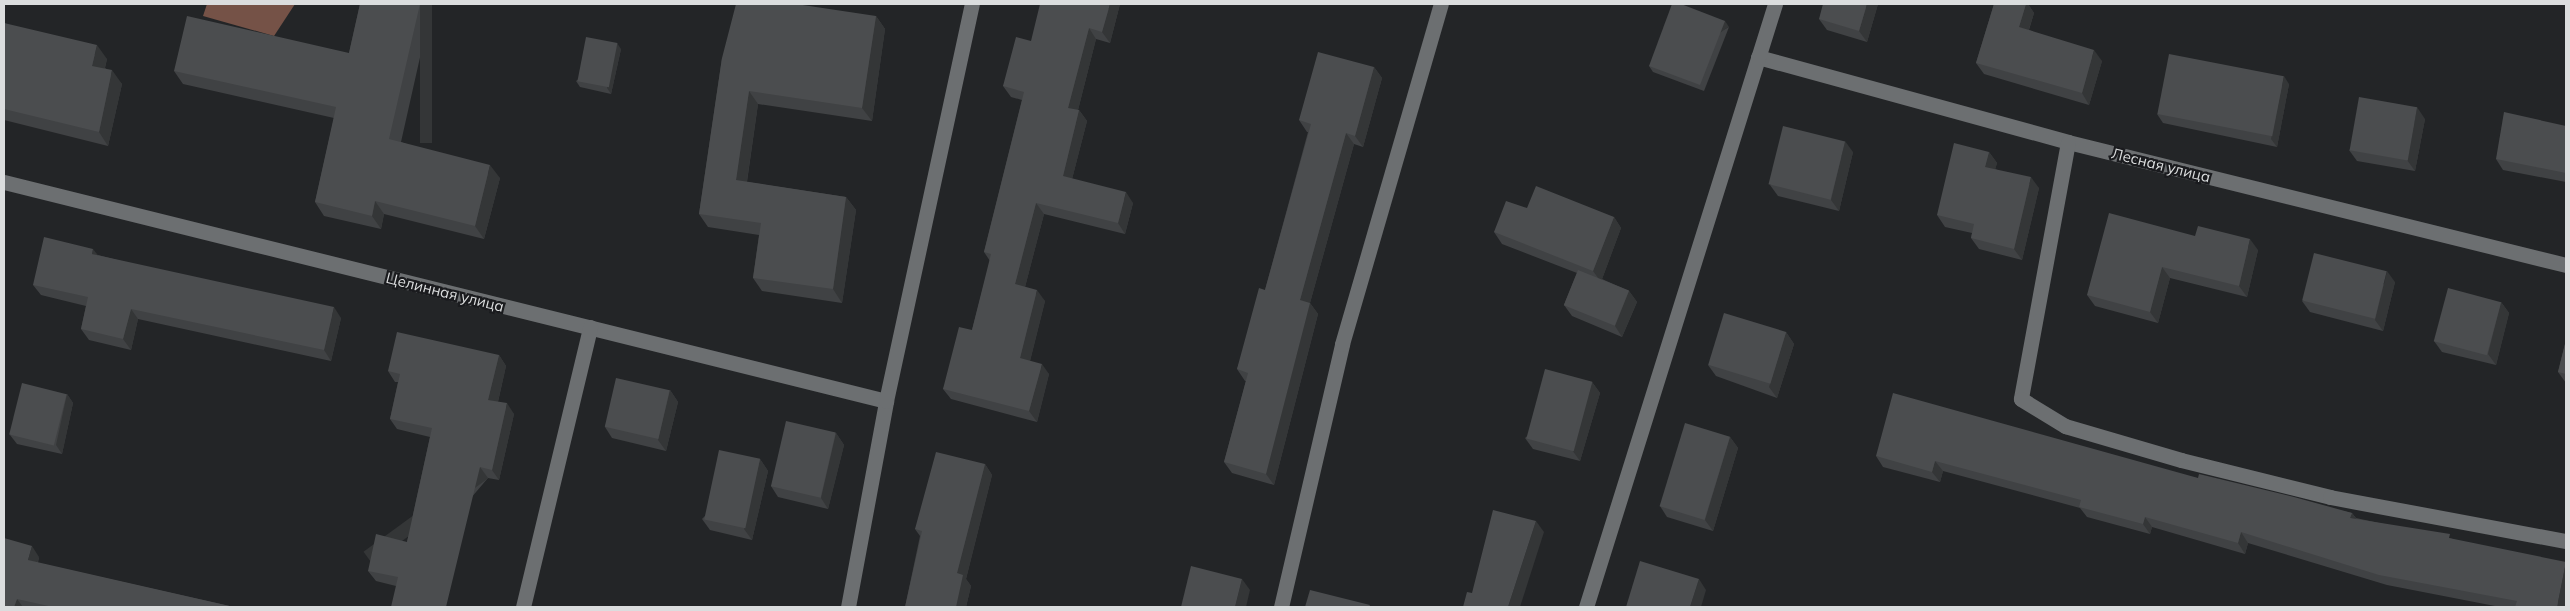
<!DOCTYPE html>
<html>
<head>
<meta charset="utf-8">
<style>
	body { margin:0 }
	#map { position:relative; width:2570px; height:611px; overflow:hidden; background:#232527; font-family:Mulish,sans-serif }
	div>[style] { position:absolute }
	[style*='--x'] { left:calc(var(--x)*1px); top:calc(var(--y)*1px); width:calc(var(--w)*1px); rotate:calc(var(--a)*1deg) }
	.forest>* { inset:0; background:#755247 }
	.minor>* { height:15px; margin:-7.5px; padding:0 7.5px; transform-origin:7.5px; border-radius:7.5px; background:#6c6f71 }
	.wall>* { inset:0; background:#404244 }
	.shaded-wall>* { inset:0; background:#343637; transform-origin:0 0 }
	.building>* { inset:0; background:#4b4d4f; transform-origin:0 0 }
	span { translate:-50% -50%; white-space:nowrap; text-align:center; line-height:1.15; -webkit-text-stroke:4.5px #1a1b1e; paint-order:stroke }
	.street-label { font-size:15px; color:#dbddde }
	.frame { position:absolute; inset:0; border:5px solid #dbddde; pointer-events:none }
</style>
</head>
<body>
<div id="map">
	<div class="forest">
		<i style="clip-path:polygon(207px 4px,295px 4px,274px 36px,203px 16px)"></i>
	</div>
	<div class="minor">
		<i style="--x:1758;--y:57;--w:321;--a:15.3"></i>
		<i style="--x:2068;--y:142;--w:513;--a:13.87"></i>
		<i style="--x:2068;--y:142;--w:261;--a:100.4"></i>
		<i style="--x:2021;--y:399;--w:52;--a:31.5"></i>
		<i style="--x:2065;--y:426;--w:121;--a:16.3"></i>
		<i style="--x:2181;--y:460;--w:154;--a:13.9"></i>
		<i style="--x:2330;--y:497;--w:240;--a:10.6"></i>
		<i style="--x:4;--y:182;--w:909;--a:13.94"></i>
		<i style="--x:523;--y:607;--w:288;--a:-76.5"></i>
		<i style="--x:848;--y:607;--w:209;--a:-79.5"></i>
		<i style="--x:886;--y:401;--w:406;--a:-77.8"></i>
		<i style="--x:1281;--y:607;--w:270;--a:-76.9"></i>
		<i style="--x:1342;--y:344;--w:354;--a:-73.8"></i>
		<i style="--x:1586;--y:607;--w:632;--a:-72.6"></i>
	</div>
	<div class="wall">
		<i style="clip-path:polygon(360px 4px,432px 4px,401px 142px,500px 178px,484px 239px,384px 214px,381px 229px,324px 216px,315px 202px,334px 118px,183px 84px,174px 71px,349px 53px)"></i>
		<i style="clip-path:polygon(1120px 4px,1110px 43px,1096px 39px,1078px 110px,1079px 110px,1087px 121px,1072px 179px,1133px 203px,1125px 234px,1044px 214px,1025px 287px,1045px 301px,1030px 361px,1049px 374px,1037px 422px,951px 399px,943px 389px,972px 330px,990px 261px,984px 252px,1022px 100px,1011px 97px,1003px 86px,1031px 41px)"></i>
		<i style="clip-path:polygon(1878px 4px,1867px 42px,1827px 30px,1819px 19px)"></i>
		<i style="clip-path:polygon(1994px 4px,2028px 4px,2034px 13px,2029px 30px,2102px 61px,2089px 105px,1984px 74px,1976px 63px)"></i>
		<i style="clip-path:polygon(876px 16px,885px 29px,872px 121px,758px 104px,747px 182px,846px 197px,856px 210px,842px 303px,762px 291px,753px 278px,759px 235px,708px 227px,699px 214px,722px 58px)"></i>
		<i style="clip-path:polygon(4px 23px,107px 59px,105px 68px,122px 84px,108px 146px,4px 120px)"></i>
		<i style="clip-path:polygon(1729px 27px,1704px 91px,1653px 72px,1649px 66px)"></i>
		<i style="clip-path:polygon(621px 49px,611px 94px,580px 87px,576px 81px)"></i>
		<i style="clip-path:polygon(1374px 67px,1382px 78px,1363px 147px,1354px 144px,1310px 303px,1318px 314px,1274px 485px,1232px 473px,1224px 462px,1246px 381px,1245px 381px,1237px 369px,1265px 290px,1308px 132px,1307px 132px,1299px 120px)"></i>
		<i style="clip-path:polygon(2289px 84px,2277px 147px,2163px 123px,2157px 114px)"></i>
		<i style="clip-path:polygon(2425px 119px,2415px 171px,2357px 161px,2349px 150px)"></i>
		<i style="clip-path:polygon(2566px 126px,2566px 182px,2503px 170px,2496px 159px)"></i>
		<i style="clip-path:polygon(1853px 152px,1839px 211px,1778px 196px,1770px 185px)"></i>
		<i style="clip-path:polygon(1989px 152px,1997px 163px,1995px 169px,2039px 188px,2022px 260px,1979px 249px,1971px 238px,1972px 233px,1945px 227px,1937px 215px)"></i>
		<i style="clip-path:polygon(1527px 208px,1614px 217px,1621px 228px,1602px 279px,1629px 291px,1637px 302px,1622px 337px,1572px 316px,1564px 305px,1577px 273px,1502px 244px,1494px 232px)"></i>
		<i style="clip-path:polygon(2195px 236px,2258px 250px,2247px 297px,2170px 278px,2158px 323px,2095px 306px,2087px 295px)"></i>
		<i style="clip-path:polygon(98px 255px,341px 318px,331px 361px,138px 319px,131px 350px,89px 340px,81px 329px,86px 306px,41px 295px,33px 285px)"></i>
		<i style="clip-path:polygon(2395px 282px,2383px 331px,2310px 312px,2302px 301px)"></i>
		<i style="clip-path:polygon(2501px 302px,2509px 313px,2496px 365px,2442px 352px,2434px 341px)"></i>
		<i style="clip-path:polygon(1786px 332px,1794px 344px,1777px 398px,1716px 376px,1708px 365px)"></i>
		<i style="clip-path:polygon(2566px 340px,2566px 383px,2558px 372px)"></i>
		<i style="clip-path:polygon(499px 355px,506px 366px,498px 402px,514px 414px,499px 480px,488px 478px,396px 586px,376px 581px,368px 571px,407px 542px,430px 437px,397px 429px,390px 419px,398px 382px,395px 382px,388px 371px)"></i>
		<i style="clip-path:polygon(1592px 382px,1600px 393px,1580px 461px,1533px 449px,1525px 438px)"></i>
		<i style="clip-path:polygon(670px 390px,678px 402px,666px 451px,612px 438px,605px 427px)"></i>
		<i style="clip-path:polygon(67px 394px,73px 403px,62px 454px,17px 444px,10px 435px)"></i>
		<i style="clip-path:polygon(836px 433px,844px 445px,828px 509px,778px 497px,771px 486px)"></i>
		<i style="clip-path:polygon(1730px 437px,1738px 448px,1713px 531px,1667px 517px,1660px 506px)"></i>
		<i style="clip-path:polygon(1876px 456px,2198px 478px,2352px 513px,2356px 518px,2453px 539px,2566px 607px,2500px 607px,2387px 585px,2248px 543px,2245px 554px,2152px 527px,2150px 534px,2087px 517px,2080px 508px,1943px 471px,1940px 482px,1883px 467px)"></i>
		<i style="clip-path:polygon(760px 459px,768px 471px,752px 540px,710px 530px,702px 519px)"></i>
		<i style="clip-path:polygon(985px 464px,992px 475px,966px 579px,971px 586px,966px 607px,905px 607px,920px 536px,915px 529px)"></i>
		<i style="clip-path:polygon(39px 557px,38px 563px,234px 607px,4px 607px)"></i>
	</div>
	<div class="shaded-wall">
		<i style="left:420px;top:4px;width:12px;height:139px"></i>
		<i style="clip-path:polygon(1110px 4px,1120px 4px,1110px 43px,1102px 32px)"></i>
		<i style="clip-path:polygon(1867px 4px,1878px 4px,1867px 42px,1859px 31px)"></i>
		<i style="clip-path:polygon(2026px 4px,2028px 4px,2034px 13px,2026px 38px,2019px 27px)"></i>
		<i style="clip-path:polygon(876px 16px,885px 29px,872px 121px,862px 108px)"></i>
		<i style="left:1725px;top:21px;width:7px;height:69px;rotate:56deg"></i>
		<i style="clip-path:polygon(1089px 28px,1096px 39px,1076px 118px,1068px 108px)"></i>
		<i style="clip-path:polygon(617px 43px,621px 49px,611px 94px,607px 88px)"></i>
		<i style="clip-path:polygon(97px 45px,107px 59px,102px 79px,92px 66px)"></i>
		<i style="clip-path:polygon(2094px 50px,2102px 61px,2089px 105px,2082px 93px)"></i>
		<i style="clip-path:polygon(1374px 67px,1382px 78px,1363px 147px,1355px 136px)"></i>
		<i style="clip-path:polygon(112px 70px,122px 84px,108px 146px,99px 132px)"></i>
		<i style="clip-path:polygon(2284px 76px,2289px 84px,2277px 147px,2271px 139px)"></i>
		<i style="clip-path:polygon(749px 91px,758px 104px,745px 194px,736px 180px)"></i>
		<i style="clip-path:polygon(2417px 107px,2425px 119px,2415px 171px,2407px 160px)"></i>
		<i style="clip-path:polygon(1079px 110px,1087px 121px,1070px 187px,1063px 176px)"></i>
		<i style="clip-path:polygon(1346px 133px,1354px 144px,1310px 303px,1318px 314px,1274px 485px,1266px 474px,1300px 300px)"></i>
		<i style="clip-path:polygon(1845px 141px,1853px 152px,1839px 211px,1831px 200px)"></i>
		<i style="clip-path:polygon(1989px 152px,1997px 163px,1993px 178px,1985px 167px)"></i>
		<i style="clip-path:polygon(490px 165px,500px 178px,484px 239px,475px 226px)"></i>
		<i style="clip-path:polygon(2031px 177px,2039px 188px,2022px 260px,2014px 249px)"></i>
		<i style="clip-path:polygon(1126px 192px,1133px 203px,1125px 234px,1118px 223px)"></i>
		<i style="clip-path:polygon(846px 197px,856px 210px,842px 303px,833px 289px)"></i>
		<i style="clip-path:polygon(375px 201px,384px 214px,381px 229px,372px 216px)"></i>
		<i style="clip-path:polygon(1036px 203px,1044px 214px,1023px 295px,1015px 284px)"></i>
		<i style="clip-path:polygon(1614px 217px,1621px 228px,1601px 282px,1593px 271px)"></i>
		<i style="clip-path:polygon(2250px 239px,2258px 250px,2247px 297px,2239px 286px)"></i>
		<i style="clip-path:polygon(93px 249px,101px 259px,92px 254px)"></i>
		<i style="clip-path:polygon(2162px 267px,2170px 278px,2158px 323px,2150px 312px)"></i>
		<i style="clip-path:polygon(2387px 271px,2395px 282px,2383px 331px,2375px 320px)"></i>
		<i style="clip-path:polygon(1037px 290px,1045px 301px,1028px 369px,1020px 358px)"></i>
		<i style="clip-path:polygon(1629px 291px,1637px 302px,1622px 337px,1615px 326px)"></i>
		<i style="clip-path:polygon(2501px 302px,2509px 313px,2496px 365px,2488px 354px)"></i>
		<i style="clip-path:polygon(334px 307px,341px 318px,331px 361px,324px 350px)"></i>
		<i style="clip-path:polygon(131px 309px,138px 319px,131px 350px,123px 339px)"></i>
		<i style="clip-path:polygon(1786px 332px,1794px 344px,1777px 398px,1769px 387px)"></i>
		<i style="clip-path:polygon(499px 355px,506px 366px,496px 410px,488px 400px)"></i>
		<i style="clip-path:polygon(1042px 364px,1049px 374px,1037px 422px,1029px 411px)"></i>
		<i style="clip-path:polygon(1592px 382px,1600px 393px,1580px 461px,1572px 450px)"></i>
		<i style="clip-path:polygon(670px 390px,678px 402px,666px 451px,658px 440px)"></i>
		<i style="clip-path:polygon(67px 394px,73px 403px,62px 454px,56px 445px)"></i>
		<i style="clip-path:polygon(507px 403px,514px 414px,499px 480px,492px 470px)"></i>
		<i style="clip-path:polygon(836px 433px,844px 445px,828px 509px,821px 498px)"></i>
		<i style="clip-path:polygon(1730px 437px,1738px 448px,1713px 531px,1705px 520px)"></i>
		<i style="clip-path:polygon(760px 459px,768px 471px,752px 540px,744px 529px)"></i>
		<i style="clip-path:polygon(1935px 461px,1943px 471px,1940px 482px,1932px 472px)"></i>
		<i style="clip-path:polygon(985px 464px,992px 475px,966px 579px,971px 586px,966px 607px,956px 607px,957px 573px)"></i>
		<i style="left:480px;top:467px;width:14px;height:144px;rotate:54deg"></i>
		<i style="clip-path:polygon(2352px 513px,2359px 523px,2350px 518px)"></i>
		<i style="clip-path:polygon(2145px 517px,2152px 527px,2150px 534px,2143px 524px)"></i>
		<i style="clip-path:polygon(1536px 521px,1544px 532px,1520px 607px,1508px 607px)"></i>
		<i style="clip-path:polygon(2241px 532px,2248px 543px,2245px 554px,2238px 543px)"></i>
		<i style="clip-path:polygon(32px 546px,39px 557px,35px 571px,28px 560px)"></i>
		<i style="clip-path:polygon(2566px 562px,2566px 607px,2557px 607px)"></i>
		<i style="clip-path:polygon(1242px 579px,1250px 590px,1246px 607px,1235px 607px)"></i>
		<i style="clip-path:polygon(1699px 579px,1706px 590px,1701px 607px,1690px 607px)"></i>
		<i style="clip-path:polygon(17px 599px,23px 607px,14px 607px)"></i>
	</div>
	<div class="building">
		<i style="clip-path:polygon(360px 4px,420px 4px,389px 139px,490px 165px,475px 226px,375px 201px,372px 216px,315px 202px,336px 107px,174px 71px,187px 16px,349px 53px)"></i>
		<i style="clip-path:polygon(736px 4px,796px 4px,876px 16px,862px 108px,749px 91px,736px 180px,846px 197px,833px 289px,753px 278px,761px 223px,699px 214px,722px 58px)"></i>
		<i style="clip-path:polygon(1040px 4px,1110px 4px,1102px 32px,1089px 28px,1068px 108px,1079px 110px,1063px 176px,1126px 192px,1118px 223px,1036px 203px,1015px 284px,1037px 290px,1020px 358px,1042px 364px,1029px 411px,943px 389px,959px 327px,972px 330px,991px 254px,984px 252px,1024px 92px,1003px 86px,1016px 37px,1031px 41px)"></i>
		<i style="clip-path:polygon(1672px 4px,1681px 4px,1725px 21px,1700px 85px,1649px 66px)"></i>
		<i style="clip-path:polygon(1823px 4px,1867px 4px,1859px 31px,1819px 19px)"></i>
		<i style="clip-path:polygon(1994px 4px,2026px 4px,2019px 27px,2094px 50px,2082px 93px,1976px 63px)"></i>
		<i style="clip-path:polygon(4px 23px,97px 45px,92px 66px,112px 70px,99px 132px,4px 109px)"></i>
		<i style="left:586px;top:37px;width:32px;height:45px;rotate:11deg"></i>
		<i style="clip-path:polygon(1318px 52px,1374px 67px,1355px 136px,1346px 133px,1300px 300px,1310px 303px,1266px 474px,1224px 462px,1248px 373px,1237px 369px,1259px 288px,1265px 290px,1311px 124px,1299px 120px)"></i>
		<i style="left:2169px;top:54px;width:117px;height:61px;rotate:11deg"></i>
		<i style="left:2359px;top:97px;width:59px;height:54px;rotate:10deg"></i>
		<i style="clip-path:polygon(2504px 112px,2566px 126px,2566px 173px,2496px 159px)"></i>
		<i style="left:1783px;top:126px;width:64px;height:60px;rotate:14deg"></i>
		<i style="clip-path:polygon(1954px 143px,1989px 152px,1985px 167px,2031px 177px,2014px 249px,1971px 238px,1974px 224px,1937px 215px)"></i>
		<i style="clip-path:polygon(1536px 186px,1614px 217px,1593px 271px,1494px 232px,1506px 201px,1527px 208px)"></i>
		<i style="clip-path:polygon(2109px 213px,2195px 236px,2198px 226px,2250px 239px,2239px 286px,2162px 267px,2150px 312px,2087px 295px)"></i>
		<i style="clip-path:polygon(44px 237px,93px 249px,92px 254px,334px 307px,324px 350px,131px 309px,123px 339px,81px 329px,88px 297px,33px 285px)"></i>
		<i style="left:2314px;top:253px;width:75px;height:49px;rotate:14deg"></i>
		<i style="left:1578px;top:270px;width:55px;height:38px;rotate:22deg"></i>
		<i style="left:2448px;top:288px;width:55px;height:55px;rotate:15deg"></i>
		<i style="left:1724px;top:313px;width:65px;height:54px;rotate:17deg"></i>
		<i style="clip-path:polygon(397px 332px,499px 355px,488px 400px,507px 403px,492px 470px,480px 467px,446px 607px,391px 607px,398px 577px,368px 571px,376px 534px,407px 542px,432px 428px,390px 419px,400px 374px,388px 371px)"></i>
		<i style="clip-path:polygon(2566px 340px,2566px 374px,2558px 372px)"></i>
		<i style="left:1545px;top:369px;width:49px;height:72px;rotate:15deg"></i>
		<i style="left:616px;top:378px;width:55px;height:50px;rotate:13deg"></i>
		<i style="left:22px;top:383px;width:46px;height:53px;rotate:14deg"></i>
		<i style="clip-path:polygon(1893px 393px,2198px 478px,2199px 474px,2294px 497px,2352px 513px,2350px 518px,2450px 534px,2449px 538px,2566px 562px,2557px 607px,2515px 607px,2517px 601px,2379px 575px,2241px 532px,2238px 543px,2145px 517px,2143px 524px,2079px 507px,2081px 500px,1935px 461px,1932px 472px,1876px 456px)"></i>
		<i style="left:786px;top:421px;width:51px;height:67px;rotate:13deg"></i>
		<i style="left:1685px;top:423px;width:47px;height:87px;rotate:17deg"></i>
		<i style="left:719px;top:450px;width:42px;height:71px;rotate:12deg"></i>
		<i style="clip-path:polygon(936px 452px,985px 464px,957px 573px,963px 575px,956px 607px,905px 607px,922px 531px,915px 529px)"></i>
		<i style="clip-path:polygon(1493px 510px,1536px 521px,1508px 607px,1463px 607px,1467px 592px,1472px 593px)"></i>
		<i style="clip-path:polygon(4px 538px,32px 546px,28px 560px,234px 607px,53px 607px,17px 599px,14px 607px,4px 607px)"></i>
		<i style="clip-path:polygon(1640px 561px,1699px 579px,1690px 607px,1626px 607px)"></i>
		<i style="clip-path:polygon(1191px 566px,1242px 579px,1235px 607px,1181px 607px)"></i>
		<i style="clip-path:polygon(1310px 590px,1370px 605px,1369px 607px,1305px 607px)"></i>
	</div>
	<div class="street-label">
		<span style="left:2161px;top:165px;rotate:14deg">Лесная улица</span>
		<span style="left:445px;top:292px;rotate:14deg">Целинная улица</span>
	</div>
	<div class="frame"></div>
</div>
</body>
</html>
